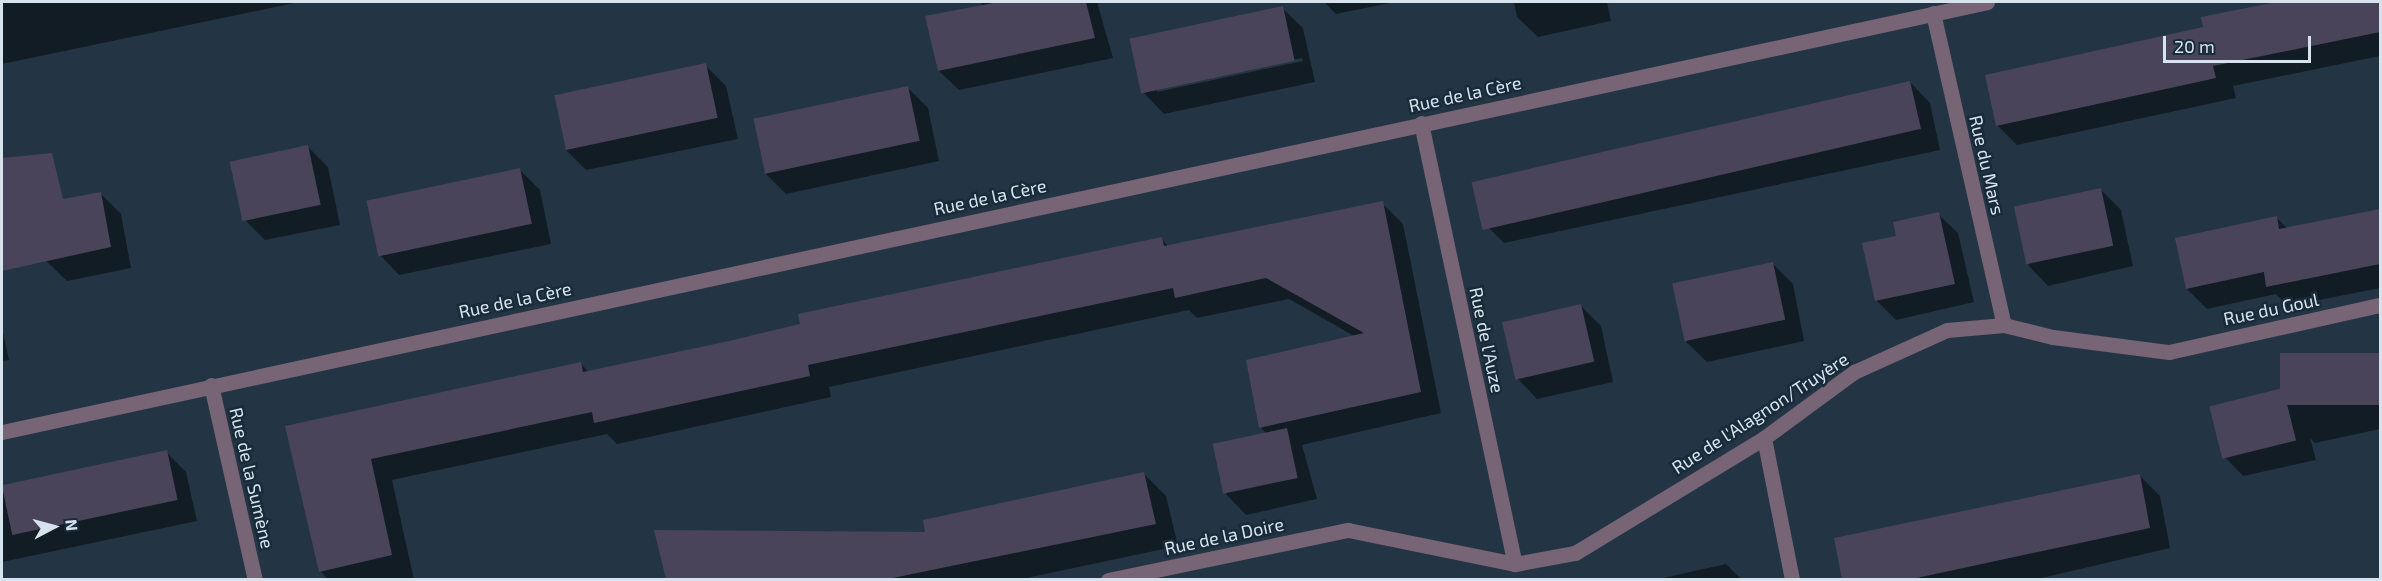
<!DOCTYPE html>
<html>
<head>
<meta charset="utf-8">
<style>
	body { margin:0 }
	#map { position:relative; width:2382px; height:581px; overflow:hidden; background:#233544; font-family:"Exo 2",sans-serif }
	div>[style] { position:absolute }
	[style*='--x'] { left:calc(var(--x)*1px); top:calc(var(--y)*1px); width:calc(var(--w)*1px); rotate:calc(var(--a)*1deg) }
	.shadow>* { inset:0; background:#0007 }
	.building>* { inset:0; background:#494459; transform-origin:0 0 }
	.minor>* { height:15px; margin:-7.5px; padding:0 7.5px; transform-origin:7.5px; border-radius:7.5px; background:#776576 }
	span { translate:-50% -50%; white-space:nowrap; text-align:center; line-height:1.15; -webkit-text-stroke:5px #192b3a; paint-order:stroke }
	.street-label { font-size:18px; color:#d7e3ec }
	.frame { position:absolute; inset:0; border:3px solid #d7e3ec; pointer-events:none }
	.north { position:absolute; left:24px; top:497px; width:60px; height:60px; -webkit-text-stroke:4px #192b3a; paint-order:stroke; rotate:84deg; font-size:16px; font-weight:700; line-height:24px; text-align:center; color:#d7e3ec }
	.north::after { content:''; display:block; margin:auto; width:21px; height:27px; background:#d7e3ec; clip-path:polygon(50% 0,100% 100%,50% 72%,0 100%) }
	.scale { position:absolute; left:2163px; top:36px; width:148px; height:27px; box-sizing:border-box; border:3px solid #d7e3ec; border-top:0; padding-left:8px; font-size:18px; line-height:21px; white-space:nowrap; color:#d7e3ec; -webkit-text-stroke:4px #192b3a; paint-order:stroke }
</style>
</head>
<body>
<div id="map">
	<div class="shadow">
		<i style="clip-path:polygon(2px 2px,299px 2px,2px 64px)"></i>
		<i style="clip-path:polygon(983px 2px,1097px 2px,1113px 58px,959px 90px,939px 71px)"></i>
		<i style="clip-path:polygon(1324px 2px,1395px 2px,1336px 14px)"></i>
		<i style="clip-path:polygon(1514px 2px,1607px 2px,1611px 21px,1538px 37px,1517px 17px)"></i>
		<i style="clip-path:polygon(2284px 2px,2380px 2px,2380px 56px,2233px 86px,2236px 98px,2017px 145px,1997px 125px,2205px 29px,2203px 18px)"></i>
		<i style="clip-path:polygon(evenodd,1282px 8px,1303px 28px,1315px 82px,1164px 114px,1144px 93px,1282px 8px,1302px 58px,1303px 61px,1157px 92px,1157px 89px,1302px 58px)"></i>
		<i style="clip-path:polygon(705px 65px,726px 86px,738px 139px,586px 170px,566px 150px)"></i>
		<i style="clip-path:polygon(1910px 82px,1930px 103px,1940px 150px,1504px 243px,1484px 223px)"></i>
		<i style="clip-path:polygon(907px 87px,928px 108px,939px 161px,786px 194px,766px 174px)"></i>
		<i style="clip-path:polygon(307px 146px,328px 167px,340px 225px,265px 240px,245px 220px)"></i>
		<i style="clip-path:polygon(520px 170px,540px 190px,551px 244px,399px 275px,379px 254px)"></i>
		<i style="clip-path:polygon(2101px 190px,2121px 210px,2133px 266px,2048px 286px,2028px 265px)"></i>
		<i style="clip-path:polygon(100px 193px,121px 214px,131px 268px,67px 281px,46px 261px)"></i>
		<i style="clip-path:polygon(1382px 203px,1403px 224px,1441px 413px,1302px 445px,1317px 499px,1246px 515px,1226px 494px,1267px 434px,1261px 428px,1356px 337px,1289px 299px,1197px 318px,1189px 310px,829px 387px,831px 397px,617px 444px,607px 434px,392px 480px,414px 580px,329px 580px,320px 571px,287px 427px,580px 363px,589px 372px,730px 343px,1161px 238px,1169px 247px)"></i>
		<i style="clip-path:polygon(2380px 210px,2380px 288px,2288px 306px,2276px 294px,2207px 309px,2187px 289px,2276px 217px,2288px 229px)"></i>
		<i style="clip-path:polygon(1938px 214px,1958px 233px,1974px 302px,1896px 320px,1877px 301px,1864px 244px,1898px 237px)"></i>
		<i style="clip-path:polygon(1773px 264px,1793px 284px,1804px 341px,1707px 362px,1686px 342px)"></i>
		<i style="clip-path:polygon(1580px 305px,1601px 326px,1613px 382px,1537px 399px,1517px 378px)"></i>
		<i style="clip-path:polygon(2px 328px,9px 360px,2px 361px)"></i>
		<i style="clip-path:polygon(2380px 354px,2380px 429px,2315px 443px,2310px 438px,2316px 460px,2243px 476px,2223px 455px,2283px 390px,2288px 395px,2284px 374px)"></i>
		<i style="clip-path:polygon(166px 452px,186px 472px,197px 521px,2px 562px,2px 487px)"></i>
		<i style="clip-path:polygon(1144px 474px,1166px 496px,1178px 546px,1017px 580px,667px 580px,656px 531px,927px 533px)"></i>
		<i style="clip-path:polygon(2139px 475px,2160px 496px,2170px 548px,2033px 580px,1844px 580px,1836px 539px)"></i>
		<i style="clip-path:polygon(1726px 564px,1742px 580px,1654px 580px)"></i>
	</div>
	<div class="building">
		<i style="clip-path:polygon(998px 2px,1086px 2px,1095px 38px,938px 71px,925px 16px)"></i>
		<i style="clip-path:polygon(2276px 2px,2380px 2px,2380px 32px,2213px 66px,2216px 78px,1996px 126px,1985px 75px,2203px 27px,2201px 17px)"></i>
		<i style="left:1283px;top:6px;width:56px;height:157px;rotate:78deg"></i>
		<i style="left:706px;top:63px;width:56px;height:155px;rotate:78deg"></i>
		<i style="left:1910px;top:81px;width:49px;height:450px;rotate:77deg"></i>
		<i style="left:908px;top:86px;width:56px;height:158px;rotate:78deg"></i>
		<i style="left:308px;top:145px;width:61px;height:80px;rotate:78deg"></i>
		<i style="clip-path:polygon(52px 153px,63px 199px,101px 192px,111px 247px,2px 271px,2px 158px)"></i>
		<i style="left:520px;top:168px;width:57px;height:157px;rotate:78deg"></i>
		<i style="left:2101px;top:188px;width:59px;height:89px;rotate:78deg"></i>
		<i style="clip-path:polygon(1383px 201px,1421px 392px,1259px 428px,1246px 360px,1364px 333px,1266px 278px,1175px 298px,1173px 288px,808px 365px,810px 376px,594px 423px,592px 412px,371px 459px,392px 555px,319px 572px,285px 426px,581px 362px,583px 372px,729px 341px,800px 324px,798px 314px,1162px 237px,1164px 246px)"></i>
		<i style="clip-path:polygon(2380px 209px,2380px 264px,2266px 287px,2264px 272px,2186px 289px,2175px 238px,2277px 216px,2279px 229px)"></i>
		<i style="clip-path:polygon(1939px 212px,1955px 284px,1875px 301px,1862px 243px,1896px 236px,1893px 222px)"></i>
		<i style="left:1773px;top:262px;width:59px;height:103px;rotate:78deg"></i>
		<i style="left:1581px;top:304px;width:59px;height:81px;rotate:77deg"></i>
		<i style="left:2380px;top:353px;width:52px;height:100px;rotate:90deg"></i>
		<i style="left:2283px;top:388px;width:54px;height:76px;rotate:76deg"></i>
		<i style="left:1287px;top:428px;width:51px;height:76px;rotate:78deg"></i>
		<i style="left:167px;top:450px;width:51px;height:169px;rotate:78deg"></i>
		<i style="clip-path:polygon(1144px 472px,1156px 524px,888px 579px,666px 579px,654px 530px,925px 532px,923px 520px)"></i>
		<i style="clip-path:polygon(2140px 474px,2150px 528px,1912px 579px,1842px 579px,1834px 538px)"></i>
	</div>
	<div class="minor">
		<i style="--x:1933;--y:13;--w:320;--a:77.2"></i>
		<i style="--x:1421;--y:123;--w:451;--a:78"></i>
		<i style="--x:211;--y:385;--w:200;--a:77.3"></i>
		<i style="--x:2;--y:432;--w:2031;--a:-12.22"></i>
		<i style="--x:1764;--y:438;--w:145;--a:78.8"></i>
		<i style="--x:1108;--y:580;--w:245;--a:-11.8"></i>
		<i style="--x:1348;--y:530;--w:170;--a:11.5"></i>
		<i style="--x:1515;--y:564;--w:61;--a:-10.4"></i>
		<i style="--x:1575;--y:553;--w:221;--a:-31.3"></i>
		<i style="--x:1764;--y:438;--w:112;--a:-36.3"></i>
		<i style="--x:1854;--y:372;--w:102;--a:-24.3"></i>
		<i style="--x:1947;--y:330;--w:57;--a:-5"></i>
		<i style="--x:2004;--y:325;--w:50;--a:13.8"></i>
		<i style="--x:2053;--y:337;--w:117;--a:7.4"></i>
		<i style="--x:2169;--y:352;--w:216;--a:-12.6"></i>
	</div>
	<div class="street-label">
		<span style="left:1465px;top:94px;rotate:-12deg">Rue de la Cère</span>
		<span style="left:1987px;top:165px;rotate:77deg">Rue du Mars</span>
		<span style="left:990px;top:197px;rotate:-12deg">Rue de la Cère</span>
		<span style="left:515px;top:300px;rotate:-12deg">Rue de la Cère</span>
		<span style="left:2271px;top:309px;rotate:-12deg">Rue du Goul</span>
		<span style="left:1487px;top:340px;rotate:78deg">Rue de l'Auze</span>
		<span style="left:1760px;top:413px;rotate:-33deg">Rue de l'Alagnon/Truyère</span>
		<span style="left:252px;top:478px;rotate:77deg">Rue de la Sumène</span>
		<span style="left:1224px;top:536px;rotate:-12deg">Rue de la Doire</span>
	</div>
	<div class="frame"></div>
	<div class="north">N</div>
	<div class="scale">20 m</div>
</div>
</body>
</html>
